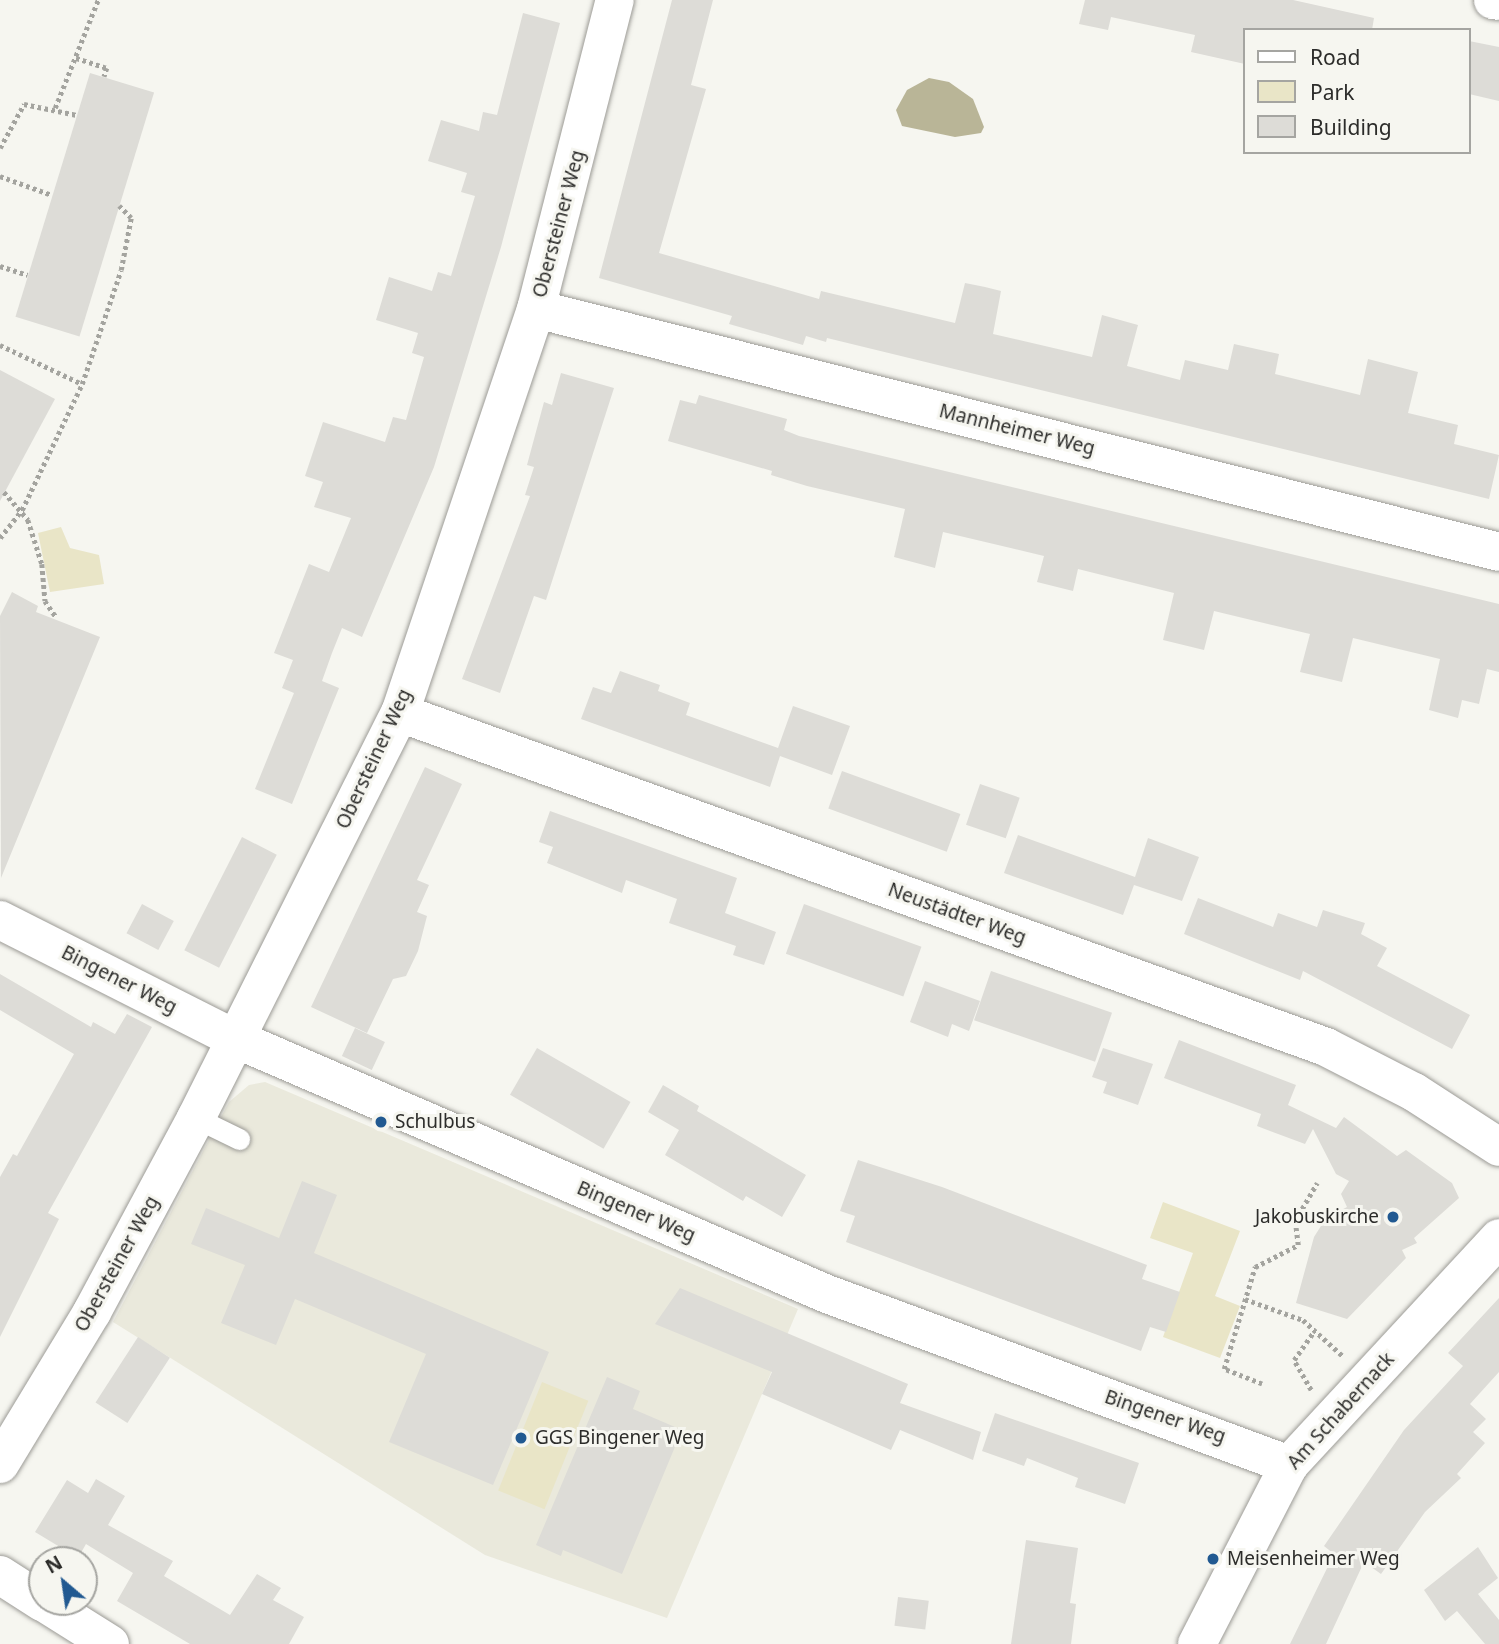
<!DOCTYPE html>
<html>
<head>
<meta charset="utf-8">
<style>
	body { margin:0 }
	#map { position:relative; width:1499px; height:1644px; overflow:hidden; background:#f6f6f0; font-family:"Noto Sans",sans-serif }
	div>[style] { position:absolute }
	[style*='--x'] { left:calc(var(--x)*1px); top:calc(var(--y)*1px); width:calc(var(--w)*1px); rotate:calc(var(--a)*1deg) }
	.built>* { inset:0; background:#eae9dc }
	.green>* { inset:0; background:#e9e5c7; transform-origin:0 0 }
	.water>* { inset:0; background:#b9b597 }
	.building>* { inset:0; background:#dddcd7; transform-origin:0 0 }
	.path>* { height:4.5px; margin-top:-2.25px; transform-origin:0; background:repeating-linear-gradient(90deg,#a4a49f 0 3.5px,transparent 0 7px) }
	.roads { filter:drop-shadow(0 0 2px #9c9b96) drop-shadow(0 0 2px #9c9b96) }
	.service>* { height:21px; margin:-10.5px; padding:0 10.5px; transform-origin:10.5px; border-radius:10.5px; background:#fff }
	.minor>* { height:38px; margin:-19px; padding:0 19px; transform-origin:19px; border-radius:19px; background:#fff }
	.dots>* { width:19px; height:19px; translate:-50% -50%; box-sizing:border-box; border:4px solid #f6f6f0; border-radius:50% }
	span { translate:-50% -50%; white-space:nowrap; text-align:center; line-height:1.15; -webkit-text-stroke:6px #f6f6f0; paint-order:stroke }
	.street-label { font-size:19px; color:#2c2c2a }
	.poi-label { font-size:19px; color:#2c2c2a }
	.left { translate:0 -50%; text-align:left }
	.right { translate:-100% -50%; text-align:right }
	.legend { position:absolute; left:1243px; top:28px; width:228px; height:126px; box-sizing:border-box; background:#f6f6f0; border:2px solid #a5a5a1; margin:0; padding:9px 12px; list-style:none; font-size:21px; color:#2c2c2a }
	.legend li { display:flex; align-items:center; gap:14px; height:35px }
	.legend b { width:35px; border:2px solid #a5a5a1 }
	.north { position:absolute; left:28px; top:1546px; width:70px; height:70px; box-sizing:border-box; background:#f6f6f0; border:2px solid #a5a5a1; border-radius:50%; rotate:331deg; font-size:19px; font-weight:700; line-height:28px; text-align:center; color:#2c2c2a }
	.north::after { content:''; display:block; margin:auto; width:24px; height:32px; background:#215991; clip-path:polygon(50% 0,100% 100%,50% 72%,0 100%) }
</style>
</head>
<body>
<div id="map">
	<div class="built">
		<i style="clip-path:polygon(265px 1082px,798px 1309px,667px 1618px,485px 1555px,113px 1322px,229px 1102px,249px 1085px)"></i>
	</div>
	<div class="green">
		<i style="clip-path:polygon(61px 527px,70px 548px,99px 555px,104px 584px,50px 592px,38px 533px)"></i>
		<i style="clip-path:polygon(1163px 1202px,1240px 1231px,1215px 1296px,1240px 1306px,1220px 1358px,1163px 1337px,1193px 1253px,1150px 1238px)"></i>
		<i style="left:542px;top:1382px;width:50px;height:117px;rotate:22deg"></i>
	</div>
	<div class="water">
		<i style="clip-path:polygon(929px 78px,949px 82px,973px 99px,984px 127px,981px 133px,955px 137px,902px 126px,896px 110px,907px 90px)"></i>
	</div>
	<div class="building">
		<i style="clip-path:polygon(672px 0,713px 0,691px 85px,706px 89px,659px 253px,819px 299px,821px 291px,955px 323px,965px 283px,985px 287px,1001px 291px,993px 334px,1092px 357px,1102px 315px,1138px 325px,1127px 366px,1180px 380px,1185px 360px,1228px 370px,1234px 344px,1279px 354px,1275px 374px,1360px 395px,1368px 359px,1418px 372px,1408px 413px,1458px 425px,1454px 444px,1499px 455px,1489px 499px,827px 338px,826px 342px,806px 336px,803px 345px,729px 324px,732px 316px,599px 278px)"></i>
		<i style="clip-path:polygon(1085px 0,1293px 0,1374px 18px,1372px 30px,1245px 30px,1245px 64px,1191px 52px,1195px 35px,1111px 17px,1108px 30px,1079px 24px)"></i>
		<i style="clip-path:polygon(523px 13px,560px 23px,501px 247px,434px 467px,362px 637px,342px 628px,332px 653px,322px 681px,339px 688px,292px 804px,255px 789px,294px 693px,282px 688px,293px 660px,274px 653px,309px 564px,329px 572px,351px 518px,314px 507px,323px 482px,305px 476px,323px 422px,385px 442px,393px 417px,406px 420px,424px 357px,412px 353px,418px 333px,376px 320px,389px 277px,432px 291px,438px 272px,451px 276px,475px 196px,461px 192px,467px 173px,428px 161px,441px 120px,479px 131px,483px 112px,497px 115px)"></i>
		<i style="clip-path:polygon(1469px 41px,1499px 47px,1499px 101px,1469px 94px)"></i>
		<i style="left:90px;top:73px;width:67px;height:255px;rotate:17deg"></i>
		<i style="clip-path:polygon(0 370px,55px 399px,0 501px)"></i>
		<i style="clip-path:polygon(561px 373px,614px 388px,546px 600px,534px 596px,500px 693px,462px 679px,530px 496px,525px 495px,534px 467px,527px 465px,544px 402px,552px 405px)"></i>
		<i style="clip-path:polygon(699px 395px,787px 419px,784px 430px,799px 436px,1499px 604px,1499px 672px,1487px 669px,1479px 704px,1462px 700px,1458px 718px,1429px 710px,1440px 659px,1353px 638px,1342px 682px,1300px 672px,1310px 634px,1214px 611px,1204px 650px,1163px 640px,1174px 593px,1078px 569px,1073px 591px,1037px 582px,1044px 556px,943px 532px,935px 568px,894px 557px,905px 509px,807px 486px,771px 475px,772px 471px,668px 441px,680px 400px,696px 404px)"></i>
		<i style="clip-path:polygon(12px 592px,38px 606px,36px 612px,100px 637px,1px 878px,0 616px)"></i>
		<i style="clip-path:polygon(620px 671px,660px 685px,658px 691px,690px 703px,686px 715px,778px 748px,793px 706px,850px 726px,832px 775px,780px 756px,770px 787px,581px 719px,593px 687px,611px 693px)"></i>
		<i style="clip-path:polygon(425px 767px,462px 784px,417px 880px,429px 885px,417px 912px,427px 916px,418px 951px,406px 976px,393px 979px,367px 1033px,311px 1007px)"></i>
		<i style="left:842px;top:771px;width:126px;height:40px;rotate:20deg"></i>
		<i style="left:980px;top:784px;width:42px;height:43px;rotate:19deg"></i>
		<i style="clip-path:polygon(550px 811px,737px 878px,725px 913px,776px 932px,764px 965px,733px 955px,736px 946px,669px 923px,677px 899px,626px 880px,622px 893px,547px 863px,553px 847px,539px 842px)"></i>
		<i style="clip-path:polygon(1018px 835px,1135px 877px,1148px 838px,1199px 857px,1182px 901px,1134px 885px,1123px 915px,1004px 873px)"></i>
		<i style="left:242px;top:837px;width:39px;height:127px;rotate:27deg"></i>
		<i style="clip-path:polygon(1198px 898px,1273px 927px,1278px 913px,1317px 927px,1323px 910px,1365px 923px,1361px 934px,1387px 948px,1377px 966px,1470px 1015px,1452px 1049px,1303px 971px,1300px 980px,1184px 934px)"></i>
		<i style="left:142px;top:904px;width:36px;height:33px;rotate:28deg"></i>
		<i style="left:804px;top:904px;width:125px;height:53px;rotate:20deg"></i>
		<i style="left:991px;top:971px;width:128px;height:52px;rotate:19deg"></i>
		<i style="clip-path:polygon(0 974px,91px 1027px,93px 1022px,115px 1034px,127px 1014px,152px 1027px,48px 1213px,59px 1219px,0 1337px,0 1177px,13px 1154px,17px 1156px,74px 1054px,0 1010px)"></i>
		<i style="clip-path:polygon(925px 981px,980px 1001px,969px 1031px,952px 1024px,948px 1037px,910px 1022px)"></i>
		<i style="left:355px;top:1028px;width:33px;height:31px;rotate:25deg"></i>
		<i style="clip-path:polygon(1179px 1040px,1296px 1085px,1288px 1105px,1336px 1128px,1344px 1117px,1397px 1156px,1406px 1150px,1452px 1183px,1459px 1198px,1414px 1238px,1417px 1243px,1402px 1250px,1406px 1258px,1347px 1319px,1296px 1303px,1314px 1237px,1326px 1218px,1347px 1207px,1341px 1194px,1349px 1181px,1336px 1174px,1313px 1129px,1305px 1144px,1257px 1126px,1261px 1114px,1164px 1078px)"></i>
		<i style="left:537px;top:1048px;width:108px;height:54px;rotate:30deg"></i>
		<i style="clip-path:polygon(1103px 1048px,1153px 1064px,1138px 1105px,1103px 1093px,1107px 1082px,1092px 1077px)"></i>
		<i style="clip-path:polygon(663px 1085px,699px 1106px,697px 1111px,806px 1175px,782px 1217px,746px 1196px,743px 1201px,665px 1155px,679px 1130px,648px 1112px)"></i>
		<i style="clip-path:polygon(858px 1160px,942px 1187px,1147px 1265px,1142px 1279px,1180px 1292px,1166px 1332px,1150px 1327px,1141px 1351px,846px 1242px,855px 1216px,840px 1211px)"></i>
		<i style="clip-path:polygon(302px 1181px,337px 1195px,314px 1253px,549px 1352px,493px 1485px,389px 1442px,426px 1354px,295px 1299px,276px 1345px,221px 1323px,245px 1265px,191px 1244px,206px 1208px,279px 1238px)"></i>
		<i style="clip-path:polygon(680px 1288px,908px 1384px,900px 1403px,981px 1432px,973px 1460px,900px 1430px,891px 1450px,762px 1394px,772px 1372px,655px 1324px)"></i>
		<i style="clip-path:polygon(1499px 1298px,1499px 1372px,1470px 1404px,1486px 1419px,1473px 1432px,1485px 1443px,1457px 1474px,1461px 1478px,1425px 1512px,1381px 1574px,1364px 1562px,1326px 1644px,1290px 1644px,1334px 1554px,1324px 1546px,1404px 1430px,1463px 1366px,1448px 1353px)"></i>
		<i style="left:138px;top:1337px;width:38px;height:78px;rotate:33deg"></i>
		<i style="clip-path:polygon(607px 1377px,640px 1391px,633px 1409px,682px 1430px,622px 1574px,563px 1550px,561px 1556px,536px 1545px)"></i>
		<i style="clip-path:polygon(995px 1413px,1139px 1463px,1125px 1504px,1075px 1487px,1078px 1478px,1027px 1458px,1024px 1466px,982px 1451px)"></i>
		<i style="clip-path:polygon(96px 1479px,125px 1496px,108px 1525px,173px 1561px,164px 1576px,230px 1615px,257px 1574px,281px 1588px,273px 1600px,304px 1617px,289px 1644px,190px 1644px,117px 1601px,133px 1573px,86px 1544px,78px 1558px,35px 1532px,67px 1480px,88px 1493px)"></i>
		<i style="clip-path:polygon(1026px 1540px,1078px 1548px,1070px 1603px,1076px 1604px,1071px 1644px,1011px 1644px)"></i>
		<i style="clip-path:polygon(1478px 1547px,1498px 1578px,1478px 1594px,1499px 1620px,1499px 1644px,1485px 1644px,1457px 1611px,1445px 1621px,1424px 1590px)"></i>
		<i style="left:898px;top:1597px;width:31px;height:29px;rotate:7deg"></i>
	</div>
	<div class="path">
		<i style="--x:76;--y:58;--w:33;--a:18"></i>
		<i style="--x:107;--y:68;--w:9;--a:108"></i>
		<i style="--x:55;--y:108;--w:116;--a:-68.3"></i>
		<i style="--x:0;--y:148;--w:50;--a:-61.4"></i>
		<i style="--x:24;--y:104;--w:54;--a:11.7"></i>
		<i style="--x:0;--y:176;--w:55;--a:20.1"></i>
		<i style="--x:0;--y:266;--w:29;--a:18"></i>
		<i style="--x:0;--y:345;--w:91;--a:25.4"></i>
		<i style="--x:4;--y:492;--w:37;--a:49"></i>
		<i style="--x:28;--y:520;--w:46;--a:72.3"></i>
		<i style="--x:42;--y:564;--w:37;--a:85"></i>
		<i style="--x:45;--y:601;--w:19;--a:55"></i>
		<i style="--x:0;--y:538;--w:36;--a:-52"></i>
		<i style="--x:22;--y:510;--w:140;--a:-64.5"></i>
		<i style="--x:82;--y:384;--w:120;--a:-71.1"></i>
		<i style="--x:121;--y:270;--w:53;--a:-79.1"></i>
		<i style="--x:131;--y:218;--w:17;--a:-135"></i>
		<i style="--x:1245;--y:1299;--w:62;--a:19.9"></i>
		<i style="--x:1303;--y:1320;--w:54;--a:42"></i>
		<i style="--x:1262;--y:1384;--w:41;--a:-158.5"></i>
		<i style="--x:1224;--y:1369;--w:107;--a:-73.1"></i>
		<i style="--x:1255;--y:1267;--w:48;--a:-27.1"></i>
		<i style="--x:1298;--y:1245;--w:24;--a:-97"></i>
		<i style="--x:1295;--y:1221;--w:44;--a:-59.9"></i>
		<i style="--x:1311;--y:1390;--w:34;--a:-120"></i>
		<i style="--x:1294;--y:1360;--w:35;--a:-55"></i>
	</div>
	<div class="roads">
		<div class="service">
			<i style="--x:196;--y:1118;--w:48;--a:26"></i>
		</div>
		<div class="minor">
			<i style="--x:1493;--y:0;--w:6;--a:9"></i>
			<i style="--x:536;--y:309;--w:993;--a:14.16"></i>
			<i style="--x:400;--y:713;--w:984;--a:19.83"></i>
			<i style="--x:1326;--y:1047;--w:99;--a:27.1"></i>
			<i style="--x:1414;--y:1092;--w:101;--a:32.9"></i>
			<i style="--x:0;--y:920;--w:267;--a:26.8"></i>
			<i style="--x:238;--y:1040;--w:641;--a:23.33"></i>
			<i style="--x:827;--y:1294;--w:493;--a:20.3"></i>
			<i style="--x:0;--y:1464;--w:178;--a:-58.8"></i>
			<i style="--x:92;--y:1312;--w:220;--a:-61.8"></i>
			<i style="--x:196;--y:1118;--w:453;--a:-63.3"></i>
			<i style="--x:400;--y:713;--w:426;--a:-71.4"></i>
			<i style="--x:536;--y:309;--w:319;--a:-75.7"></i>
			<i style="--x:0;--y:1575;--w:50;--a:32.7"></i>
			<i style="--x:43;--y:1602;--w:79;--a:32.1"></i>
			<i style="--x:1197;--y:1644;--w:201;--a:-62.8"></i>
			<i style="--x:1289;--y:1465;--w:309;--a:-47.2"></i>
		</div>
	</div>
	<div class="dots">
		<i style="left:381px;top:1122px;background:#215991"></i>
		<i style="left:1393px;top:1217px;background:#215991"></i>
		<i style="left:521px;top:1438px;background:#215991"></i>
		<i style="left:1213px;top:1559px;background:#215991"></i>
	</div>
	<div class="street-label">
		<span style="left:559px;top:224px;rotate:-75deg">Obersteiner Weg</span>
		<span style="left:1017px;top:430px;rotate:14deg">Mannheimer Weg</span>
		<span style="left:374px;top:759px;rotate:-65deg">Obersteiner Weg</span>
		<span style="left:957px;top:914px;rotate:20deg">Neustädter Weg</span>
		<span style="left:119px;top:980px;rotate:27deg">Bingener Weg</span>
		<span style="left:636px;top:1212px;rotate:23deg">Bingener Weg</span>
		<span style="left:117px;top:1264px;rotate:-61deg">Obersteiner Weg</span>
		<span style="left:1341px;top:1411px;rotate:-48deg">Am Schabernack</span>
		<span style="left:1165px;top:1417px;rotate:19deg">Bingener Weg</span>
	</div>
	<div class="poi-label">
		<span class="left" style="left:395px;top:1122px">Schulbus</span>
		<span class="right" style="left:1379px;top:1217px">Jakobuskirche</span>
		<span class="left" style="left:535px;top:1438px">GGS Bingener Weg</span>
		<span class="left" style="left:1227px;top:1559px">Meisenheimer Weg</span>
	</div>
	<ul class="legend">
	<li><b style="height:9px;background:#fff"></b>Road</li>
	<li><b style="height:19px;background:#e9e5c7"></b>Park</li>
	<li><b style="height:19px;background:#dddcd7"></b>Building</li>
	</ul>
	<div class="north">N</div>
</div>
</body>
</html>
